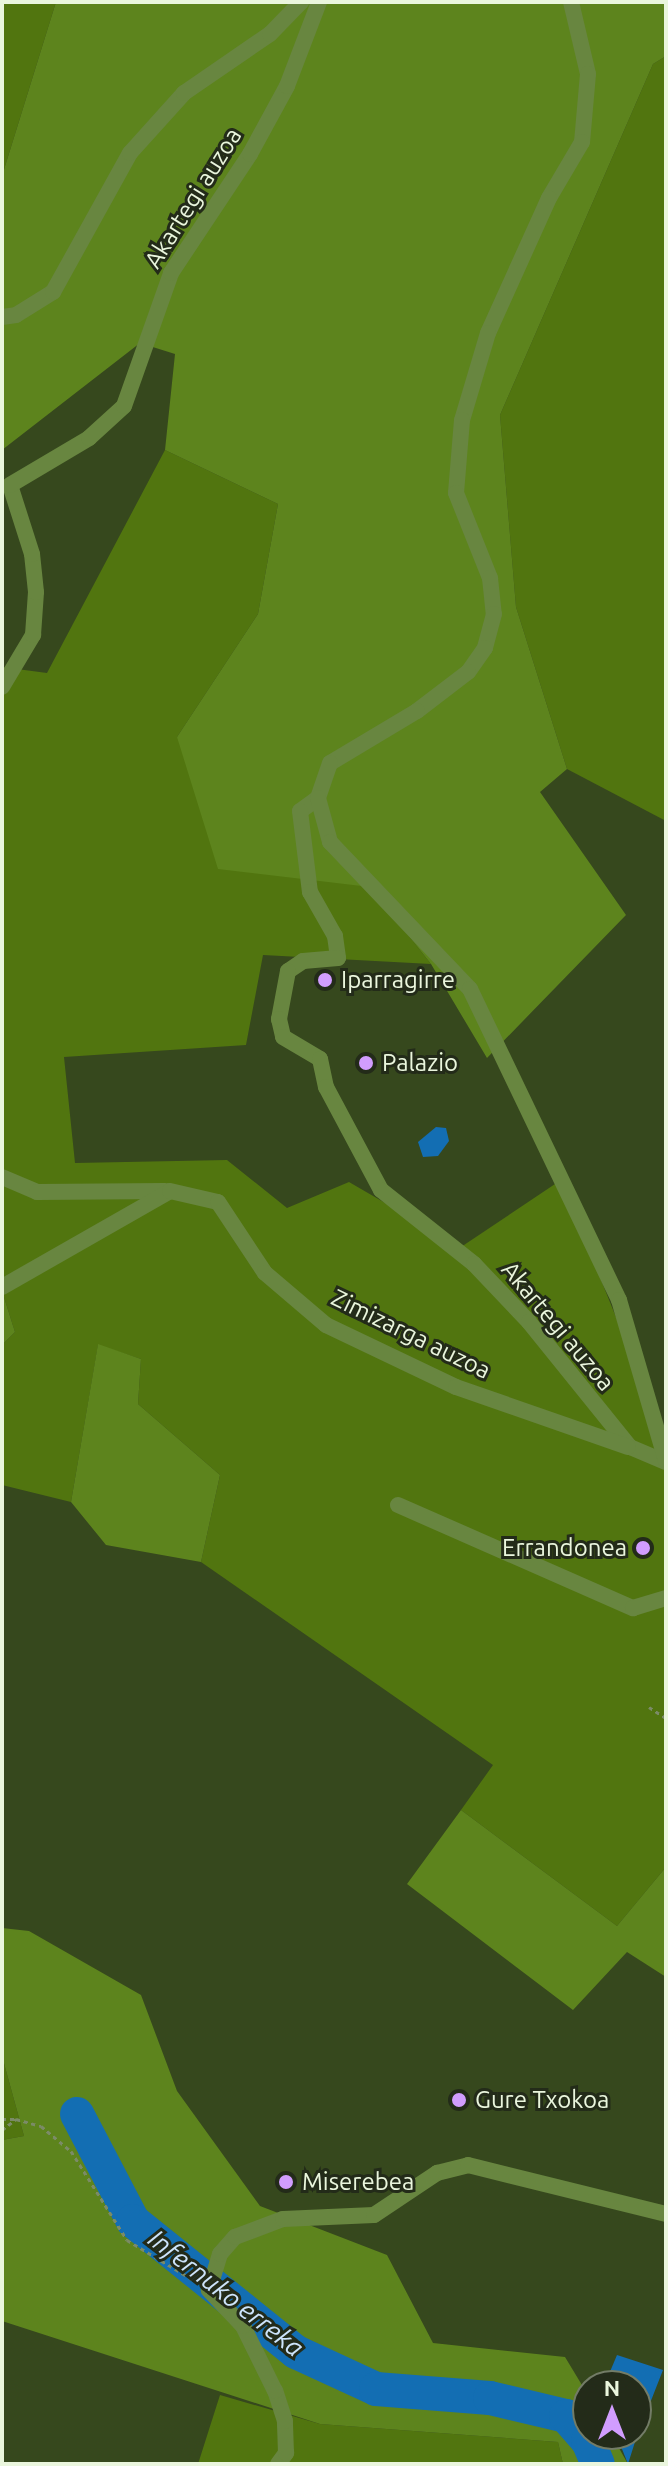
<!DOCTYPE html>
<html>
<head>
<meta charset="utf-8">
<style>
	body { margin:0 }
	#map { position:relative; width:668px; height:2466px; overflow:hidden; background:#36481d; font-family:Ubuntu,sans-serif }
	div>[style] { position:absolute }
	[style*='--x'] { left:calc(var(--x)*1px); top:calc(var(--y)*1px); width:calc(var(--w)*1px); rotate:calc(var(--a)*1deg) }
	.green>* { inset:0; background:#51750f }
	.forest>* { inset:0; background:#5d841d }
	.water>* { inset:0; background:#136eb3 }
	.river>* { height:34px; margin:-17px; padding:0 17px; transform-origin:17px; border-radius:17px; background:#136eb3 }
	.path>* { height:3px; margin-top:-1.5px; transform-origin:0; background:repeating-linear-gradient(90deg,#7b8b67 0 4px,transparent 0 8px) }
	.minor>* { height:16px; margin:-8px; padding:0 8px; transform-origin:8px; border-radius:8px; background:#688640 }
	.tertiary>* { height:16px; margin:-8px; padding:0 8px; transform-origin:8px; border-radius:8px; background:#688640 }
	.dots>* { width:22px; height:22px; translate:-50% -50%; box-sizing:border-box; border:4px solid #232b19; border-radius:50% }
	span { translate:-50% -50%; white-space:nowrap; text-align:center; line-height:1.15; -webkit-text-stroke:6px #232b19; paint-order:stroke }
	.street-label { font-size:24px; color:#eaf6dd }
	.poi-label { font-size:24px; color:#eaf6dd }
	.left { translate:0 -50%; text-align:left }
	.right { translate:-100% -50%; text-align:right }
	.water-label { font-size:26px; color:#cde4fb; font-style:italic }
	.frame { position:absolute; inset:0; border:4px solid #eaf6dd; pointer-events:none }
	.north { position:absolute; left:572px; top:2370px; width:80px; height:80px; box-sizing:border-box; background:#232b19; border:2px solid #737c67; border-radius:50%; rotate:0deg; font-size:22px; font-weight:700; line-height:32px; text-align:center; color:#eaf6dd }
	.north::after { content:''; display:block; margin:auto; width:28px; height:36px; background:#d19dfe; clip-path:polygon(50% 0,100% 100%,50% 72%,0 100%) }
</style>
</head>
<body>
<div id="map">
	<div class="green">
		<i style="clip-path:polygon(2px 2px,56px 2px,2px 176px)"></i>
		<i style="clip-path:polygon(666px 56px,666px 821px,567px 769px,516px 607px,500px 415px,653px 64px)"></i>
		<i style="clip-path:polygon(165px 450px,278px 504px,258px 614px,177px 737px,370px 887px,431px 964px,263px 955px,246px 1045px,64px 1057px,75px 1163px,227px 1160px,287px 1208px,349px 1182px,461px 1247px,561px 1180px,666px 1442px,666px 1867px,617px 1926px,461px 1810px,493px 1765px,201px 1562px,220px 1475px,138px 1404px,141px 1359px,98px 1345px,71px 1502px,2px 1485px,2px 1345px,15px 1332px,2px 1291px,2px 667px,47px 673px)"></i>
		<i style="clip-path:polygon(2px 2056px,24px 2136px,2px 2140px)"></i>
		<i style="clip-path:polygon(220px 2395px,320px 2424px,558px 2442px,563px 2464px,198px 2464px)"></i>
	</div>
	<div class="forest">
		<i style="clip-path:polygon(56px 2px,666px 2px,666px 56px,653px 64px,500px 415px,516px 607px,567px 769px,540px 792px,626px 915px,487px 1058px,431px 964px,370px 887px,218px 869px,177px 737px,258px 614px,278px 504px,165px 450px,175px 354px,140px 343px,2px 450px,2px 176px)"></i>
		<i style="clip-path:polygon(2px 1291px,15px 1332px,2px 1345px)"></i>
		<i style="clip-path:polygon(98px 1344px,141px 1359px,138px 1404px,220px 1475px,201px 1562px,106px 1545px,71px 1502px)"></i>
		<i style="clip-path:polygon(461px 1810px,617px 1926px,666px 1867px,666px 1977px,627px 1952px,573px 2010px,407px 1884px)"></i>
		<i style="clip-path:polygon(2px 1928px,29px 1931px,141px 1995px,177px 2091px,260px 2206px,387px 2255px,433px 2343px,565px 2357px,588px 2395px,588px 2434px,611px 2434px,628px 2464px,563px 2464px,558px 2442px,320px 2424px,2px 2321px,2px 2140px,24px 2136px,2px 2056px)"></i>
	</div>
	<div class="water">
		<i style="clip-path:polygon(436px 1127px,446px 1128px,449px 1141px,438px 1156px,423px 1157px,418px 1142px)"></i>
		<i style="clip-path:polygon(617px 2355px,663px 2370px,645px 2416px,636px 2413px,636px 2386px,604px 2386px)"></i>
		<i style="clip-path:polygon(636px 2421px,641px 2423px,628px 2464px,616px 2434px,636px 2434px)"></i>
	</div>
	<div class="river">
		<i style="--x:77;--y:2114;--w:121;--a:62.4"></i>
		<i style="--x:133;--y:2221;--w:209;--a:38.8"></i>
		<i style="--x:296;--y:2352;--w:88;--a:24.8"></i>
		<i style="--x:376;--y:2389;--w:114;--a:4.5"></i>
		<i style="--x:490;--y:2398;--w:78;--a:13.3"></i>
		<i style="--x:566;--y:2416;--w:33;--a:49"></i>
		<i style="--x:588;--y:2441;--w:25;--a:67"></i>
	</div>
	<div class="path">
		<i style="--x:649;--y:1707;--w:20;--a:33"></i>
		<i style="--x:2;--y:2119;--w:14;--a:0"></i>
		<i style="--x:2;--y:2130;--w:18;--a:-38"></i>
		<i style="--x:16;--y:2119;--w:26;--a:16"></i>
		<i style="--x:41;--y:2126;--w:39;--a:40"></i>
		<i style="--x:71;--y:2151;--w:105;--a:57.8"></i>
		<i style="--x:127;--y:2240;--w:79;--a:31.1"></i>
	</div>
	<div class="minor">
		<i style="--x:2;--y:687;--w:61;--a:-59.2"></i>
		<i style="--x:33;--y:635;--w:43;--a:-86"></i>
		<i style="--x:36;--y:592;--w:38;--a:-96"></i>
		<i style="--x:32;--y:554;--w:72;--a:-107.7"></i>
		<i style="--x:10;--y:485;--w:92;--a:-30.7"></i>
		<i style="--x:89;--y:438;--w:47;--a:-42.4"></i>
		<i style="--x:124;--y:406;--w:141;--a:-70.5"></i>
		<i style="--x:171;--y:273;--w:143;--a:-56.4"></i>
		<i style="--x:250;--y:154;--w:77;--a:-61.4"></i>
		<i style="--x:287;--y:86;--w:90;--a:-69.1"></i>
		<i style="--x:318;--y:798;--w:22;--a:144"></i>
		<i style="--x:300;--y:811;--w:82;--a:83"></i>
		<i style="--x:310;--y:892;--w:51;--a:60.4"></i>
		<i style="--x:335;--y:936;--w:22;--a:82"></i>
		<i style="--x:338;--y:958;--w:35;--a:175"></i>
		<i style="--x:303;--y:961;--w:18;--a:146"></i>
		<i style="--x:288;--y:971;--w:49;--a:100.6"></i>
		<i style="--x:279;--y:1019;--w:18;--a:77"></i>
		<i style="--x:283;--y:1037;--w:43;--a:30.7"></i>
		<i style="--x:320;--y:1059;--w:29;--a:78"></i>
		<i style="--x:326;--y:1087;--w:117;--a:61.9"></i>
		<i style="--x:381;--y:1190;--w:119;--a:38.5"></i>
		<i style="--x:474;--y:1264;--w:80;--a:46.5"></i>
		<i style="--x:529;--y:1322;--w:161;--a:51.1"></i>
		<i style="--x:630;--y:1447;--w:39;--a:23"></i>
		<i style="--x:2;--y:1177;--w:38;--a:23"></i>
		<i style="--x:37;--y:1192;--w:128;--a:-0.4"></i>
		<i style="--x:2;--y:1287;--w:193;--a:-29.7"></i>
		<i style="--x:170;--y:1191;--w:49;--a:12.9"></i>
		<i style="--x:218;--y:1202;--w:85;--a:56.5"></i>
		<i style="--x:265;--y:1273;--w:80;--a:40.4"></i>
		<i style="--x:326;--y:1325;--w:144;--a:25.5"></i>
		<i style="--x:456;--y:1387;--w:182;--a:19.2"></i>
		<i style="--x:398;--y:1505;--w:257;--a:23.7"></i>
		<i style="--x:633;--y:1608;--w:34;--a:-17"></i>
		<i style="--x:278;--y:2464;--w:14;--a:-54"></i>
		<i style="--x:286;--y:2453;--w:32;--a:-92"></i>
		<i style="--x:285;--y:2421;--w:32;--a:-108"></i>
		<i style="--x:275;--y:2391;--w:72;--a:-116.2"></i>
		<i style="--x:243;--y:2326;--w:50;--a:-133.4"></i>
		<i style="--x:209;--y:2290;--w:38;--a:-73"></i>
		<i style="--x:220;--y:2254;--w:23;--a:-49"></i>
		<i style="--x:235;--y:2237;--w:51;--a:-20.6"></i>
		<i style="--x:283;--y:2219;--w:91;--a:-2.5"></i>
		<i style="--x:374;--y:2215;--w:76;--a:-33.7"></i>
		<i style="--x:437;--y:2173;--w:32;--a:-14"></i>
		<i style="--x:468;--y:2165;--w:204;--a:13.9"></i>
	</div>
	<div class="tertiary">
		<i style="--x:571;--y:2;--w:74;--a:76.7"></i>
		<i style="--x:588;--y:74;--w:68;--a:95"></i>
		<i style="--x:582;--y:142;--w:65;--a:120.5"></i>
		<i style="--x:549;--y:198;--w:148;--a:114.3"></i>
		<i style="--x:488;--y:333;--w:91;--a:106.6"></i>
		<i style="--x:462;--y:420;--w:73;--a:94.7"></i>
		<i style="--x:456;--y:493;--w:92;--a:68.2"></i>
		<i style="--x:490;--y:578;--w:36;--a:84"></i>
		<i style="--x:494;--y:614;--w:35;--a:105"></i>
		<i style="--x:485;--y:648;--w:29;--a:125"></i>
		<i style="--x:468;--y:672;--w:64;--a:142.6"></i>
		<i style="--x:417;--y:711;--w:101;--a:149.1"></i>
		<i style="--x:330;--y:763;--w:37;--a:109"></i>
		<i style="--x:318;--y:798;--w:46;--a:74.7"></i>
		<i style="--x:330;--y:842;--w:203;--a:46.4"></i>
		<i style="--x:470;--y:989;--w:345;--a:64.4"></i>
		<i style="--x:619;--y:1300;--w:168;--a:73.7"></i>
		<i style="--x:2;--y:317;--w:14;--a:-8"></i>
		<i style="--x:16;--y:315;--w:44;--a:-31.9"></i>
		<i style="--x:53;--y:292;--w:159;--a:-61"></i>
		<i style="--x:130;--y:153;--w:81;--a:-48"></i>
		<i style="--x:184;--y:93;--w:104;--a:-34.5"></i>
		<i style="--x:270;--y:34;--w:45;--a:-45.9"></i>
	</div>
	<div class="dots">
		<i style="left:325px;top:980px;background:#d19dfe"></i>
		<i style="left:366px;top:1063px;background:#d19dfe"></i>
		<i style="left:643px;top:1548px;background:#d19dfe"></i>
		<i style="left:459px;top:2100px;background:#d19dfe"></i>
		<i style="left:286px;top:2182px;background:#d19dfe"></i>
	</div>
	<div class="street-label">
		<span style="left:193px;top:198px;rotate:-58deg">Akartegi auzoa</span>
		<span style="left:558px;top:1326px;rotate:50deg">Akartegi auzoa</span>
		<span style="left:411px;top:1334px;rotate:26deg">Zimizarga auzoa</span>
	</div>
	<div class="poi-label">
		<span class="left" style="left:341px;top:980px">Iparragirre</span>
		<span class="left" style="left:382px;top:1063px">Palazio</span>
		<span class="right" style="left:627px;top:1548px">Errandonea</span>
		<span class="left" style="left:475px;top:2100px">Gure Txokoa</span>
		<span class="left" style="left:302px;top:2182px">Miserebea</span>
	</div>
	<div class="water-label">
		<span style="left:226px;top:2293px;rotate:38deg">Infernuko erreka</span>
	</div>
	<div class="frame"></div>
	<div class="north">N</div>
</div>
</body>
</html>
